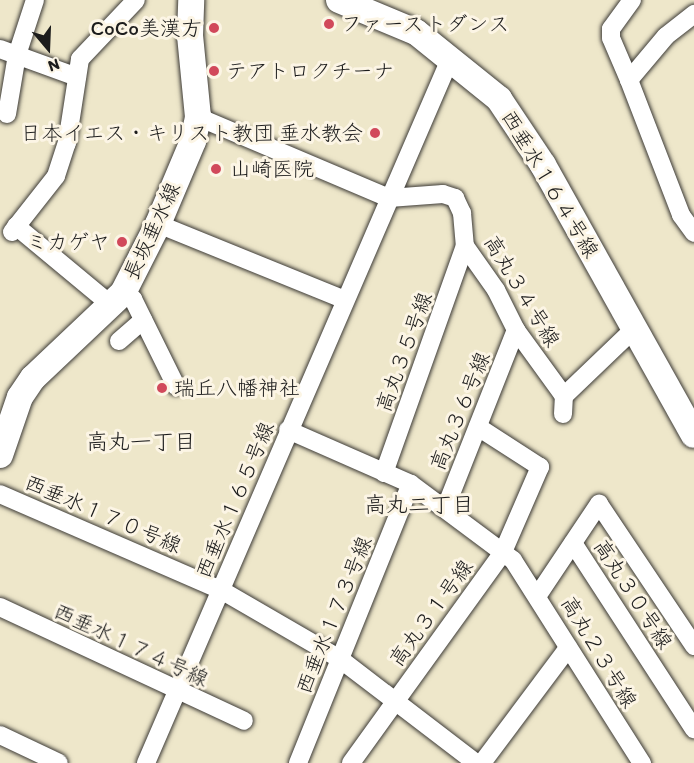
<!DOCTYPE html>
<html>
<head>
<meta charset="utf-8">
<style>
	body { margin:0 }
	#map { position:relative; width:694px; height:763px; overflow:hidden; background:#eee7ca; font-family:Itim,"Klee One",sans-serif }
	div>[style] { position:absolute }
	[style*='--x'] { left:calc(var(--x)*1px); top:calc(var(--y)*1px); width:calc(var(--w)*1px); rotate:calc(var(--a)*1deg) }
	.roads { filter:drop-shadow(0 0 2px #3c3a36) drop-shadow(0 0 2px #3c3a36) }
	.street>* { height:18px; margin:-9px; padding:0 9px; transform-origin:9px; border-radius:9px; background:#fff }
	.secondary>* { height:26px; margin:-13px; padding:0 13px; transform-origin:13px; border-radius:13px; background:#fff }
	.dots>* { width:16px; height:16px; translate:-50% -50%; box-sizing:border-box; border:3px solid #fcf5e5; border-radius:50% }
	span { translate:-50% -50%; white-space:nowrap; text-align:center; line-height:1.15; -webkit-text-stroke:6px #fcf5e5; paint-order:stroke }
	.poi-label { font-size:21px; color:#1c1c1c }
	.left { translate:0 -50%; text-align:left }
	.right { translate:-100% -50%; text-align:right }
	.street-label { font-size:21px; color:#1c1c1c }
	.neighbourhood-label { font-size:22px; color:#1c1c1c }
	.north { position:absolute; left:18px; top:18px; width:60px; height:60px; -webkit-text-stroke:4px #fcf5e5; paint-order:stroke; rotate:161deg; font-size:16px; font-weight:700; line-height:24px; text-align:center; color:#1c1c1c }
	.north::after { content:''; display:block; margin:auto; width:21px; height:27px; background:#1c1c1c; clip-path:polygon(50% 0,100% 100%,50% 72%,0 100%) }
</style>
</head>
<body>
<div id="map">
	<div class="roads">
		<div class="street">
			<i style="--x:632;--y:0;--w:36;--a:126"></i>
			<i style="--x:611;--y:29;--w:9;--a:90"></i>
			<i style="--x:611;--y:38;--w:46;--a:66.8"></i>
			<i style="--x:629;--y:80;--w:57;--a:-49.9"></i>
			<i style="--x:666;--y:36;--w:36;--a:-38"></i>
			<i style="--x:0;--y:49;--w:82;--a:20"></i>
			<i style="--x:629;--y:80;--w:145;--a:68.9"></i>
			<i style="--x:681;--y:215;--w:22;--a:54"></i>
			<i style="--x:7;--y:114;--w:60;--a:-80.4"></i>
			<i style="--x:17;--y:55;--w:58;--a:-71.9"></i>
			<i style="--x:198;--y:117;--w:207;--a:23"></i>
			<i style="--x:389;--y:198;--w:54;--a:-4.2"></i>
			<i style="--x:443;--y:194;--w:13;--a:18"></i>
			<i style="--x:455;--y:198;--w:17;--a:65"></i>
			<i style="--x:462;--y:213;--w:33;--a:85"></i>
			<i style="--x:465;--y:246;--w:54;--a:54.8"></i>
			<i style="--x:496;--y:290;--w:45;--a:63.4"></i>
			<i style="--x:516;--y:330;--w:82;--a:54"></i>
			<i style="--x:158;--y:224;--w:202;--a:22.1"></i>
			<i style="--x:16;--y:226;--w:124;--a:39.7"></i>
			<i style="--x:12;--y:232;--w:71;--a:-51.8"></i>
			<i style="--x:56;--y:176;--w:35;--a:-72"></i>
			<i style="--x:67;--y:143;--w:85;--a:-81.2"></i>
			<i style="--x:80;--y:59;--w:81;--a:-46.5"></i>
			<i style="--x:123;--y:293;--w:12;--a:31"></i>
			<i style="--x:133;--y:299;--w:97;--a:63.7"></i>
			<i style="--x:119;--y:341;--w:32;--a:-41"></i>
			<i style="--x:563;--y:414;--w:18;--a:-87"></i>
			<i style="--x:564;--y:396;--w:98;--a:-43.8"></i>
			<i style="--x:288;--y:430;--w:134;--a:23.7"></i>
			<i style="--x:411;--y:484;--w:127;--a:36.7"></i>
			<i style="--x:513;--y:560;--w:241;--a:57.6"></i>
			<i style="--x:384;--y:473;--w:241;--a:-70.4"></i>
			<i style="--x:0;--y:494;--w:241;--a:23.5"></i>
			<i style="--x:221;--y:590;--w:138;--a:30.1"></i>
			<i style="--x:340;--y:659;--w:171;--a:37.4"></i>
			<i style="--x:445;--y:509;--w:193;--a:-68.4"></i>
			<i style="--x:573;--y:543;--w:222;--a:57"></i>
			<i style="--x:538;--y:595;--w:110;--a:-56.2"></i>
			<i style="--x:599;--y:504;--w:171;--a:56.2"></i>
			<i style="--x:0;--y:607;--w:269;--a:25"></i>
			<i style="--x:0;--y:735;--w:65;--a:25.4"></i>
			<i style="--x:146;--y:763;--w:769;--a:-66.64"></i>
			<i style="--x:298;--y:763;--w:301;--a:-68"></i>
			<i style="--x:351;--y:763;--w:260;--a:-54.2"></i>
			<i style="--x:503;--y:552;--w:93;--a:-66.5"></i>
			<i style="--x:540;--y:467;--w:74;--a:-147.2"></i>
			<i style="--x:482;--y:763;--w:144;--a:-53.2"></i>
		</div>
		<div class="secondary">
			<i style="--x:339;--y:0;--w:83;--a:22.6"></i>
			<i style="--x:416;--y:32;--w:107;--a:38.9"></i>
			<i style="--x:499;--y:99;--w:79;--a:56.3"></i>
			<i style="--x:543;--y:165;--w:309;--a:60.8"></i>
			<i style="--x:0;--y:455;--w:61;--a:-71"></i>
			<i style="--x:20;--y:397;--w:23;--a:-56"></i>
			<i style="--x:33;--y:378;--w:124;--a:-43.4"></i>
			<i style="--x:123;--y:293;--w:77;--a:-63.1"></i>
			<i style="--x:158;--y:224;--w:90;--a:-67.1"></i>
			<i style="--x:193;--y:141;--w:25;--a:-78"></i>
			<i style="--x:198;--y:117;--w:81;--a:-95.6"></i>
			<i style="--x:190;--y:36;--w:36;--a:-88"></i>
		</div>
	</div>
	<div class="dots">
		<i style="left:329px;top:24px;background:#d1495b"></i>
		<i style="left:214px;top:28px;background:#d1495b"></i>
		<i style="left:214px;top:71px;background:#d1495b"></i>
		<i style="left:375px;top:133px;background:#d1495b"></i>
		<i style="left:216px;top:169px;background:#d1495b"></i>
		<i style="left:122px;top:242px;background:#d1495b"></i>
		<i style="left:162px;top:388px;background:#d1495b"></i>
	</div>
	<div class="poi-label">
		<span class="left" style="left:341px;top:24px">ファーストダンス</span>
		<span class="right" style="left:202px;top:28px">CoCo美漢方</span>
		<span class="left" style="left:226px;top:71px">テアトロクチーナ</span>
		<span class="right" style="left:363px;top:133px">日本イエス・キリスト教団 垂水教会</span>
		<span class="left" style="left:230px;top:169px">山崎医院</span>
		<span class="right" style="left:110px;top:242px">ミカゲヤ</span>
		<span class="left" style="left:174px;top:388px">瑞丘八幡神社</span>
	</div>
	<div class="street-label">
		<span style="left:550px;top:184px;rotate:59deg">西垂水１６４号線</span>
		<span style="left:152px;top:231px;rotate:-65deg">長坂垂水線</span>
		<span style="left:522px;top:291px;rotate:59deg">高丸３４号線</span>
		<span style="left:404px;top:352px;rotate:-70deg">高丸３５号線</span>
		<span style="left:460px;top:411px;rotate:-68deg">高丸３６号線</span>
		<span style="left:235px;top:500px;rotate:-67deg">西垂水１６５号線</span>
		<span style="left:103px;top:514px;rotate:23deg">西垂水１７０号線</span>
		<span style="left:633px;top:594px;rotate:57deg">高丸３０号線</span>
		<span style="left:431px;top:613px;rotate:-54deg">高丸３１号線</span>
		<span style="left:334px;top:615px;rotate:-68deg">西垂水１７３号線</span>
		<span style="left:131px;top:645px;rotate:25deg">西垂水１７４号線</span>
		<span style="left:599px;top:652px;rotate:59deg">高丸２３号線</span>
	</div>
	<div class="neighbourhood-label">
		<span style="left:141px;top:442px">高丸一丁目</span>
		<span style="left:419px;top:505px">高丸二丁目</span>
	</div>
	<div class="north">N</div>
</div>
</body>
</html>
